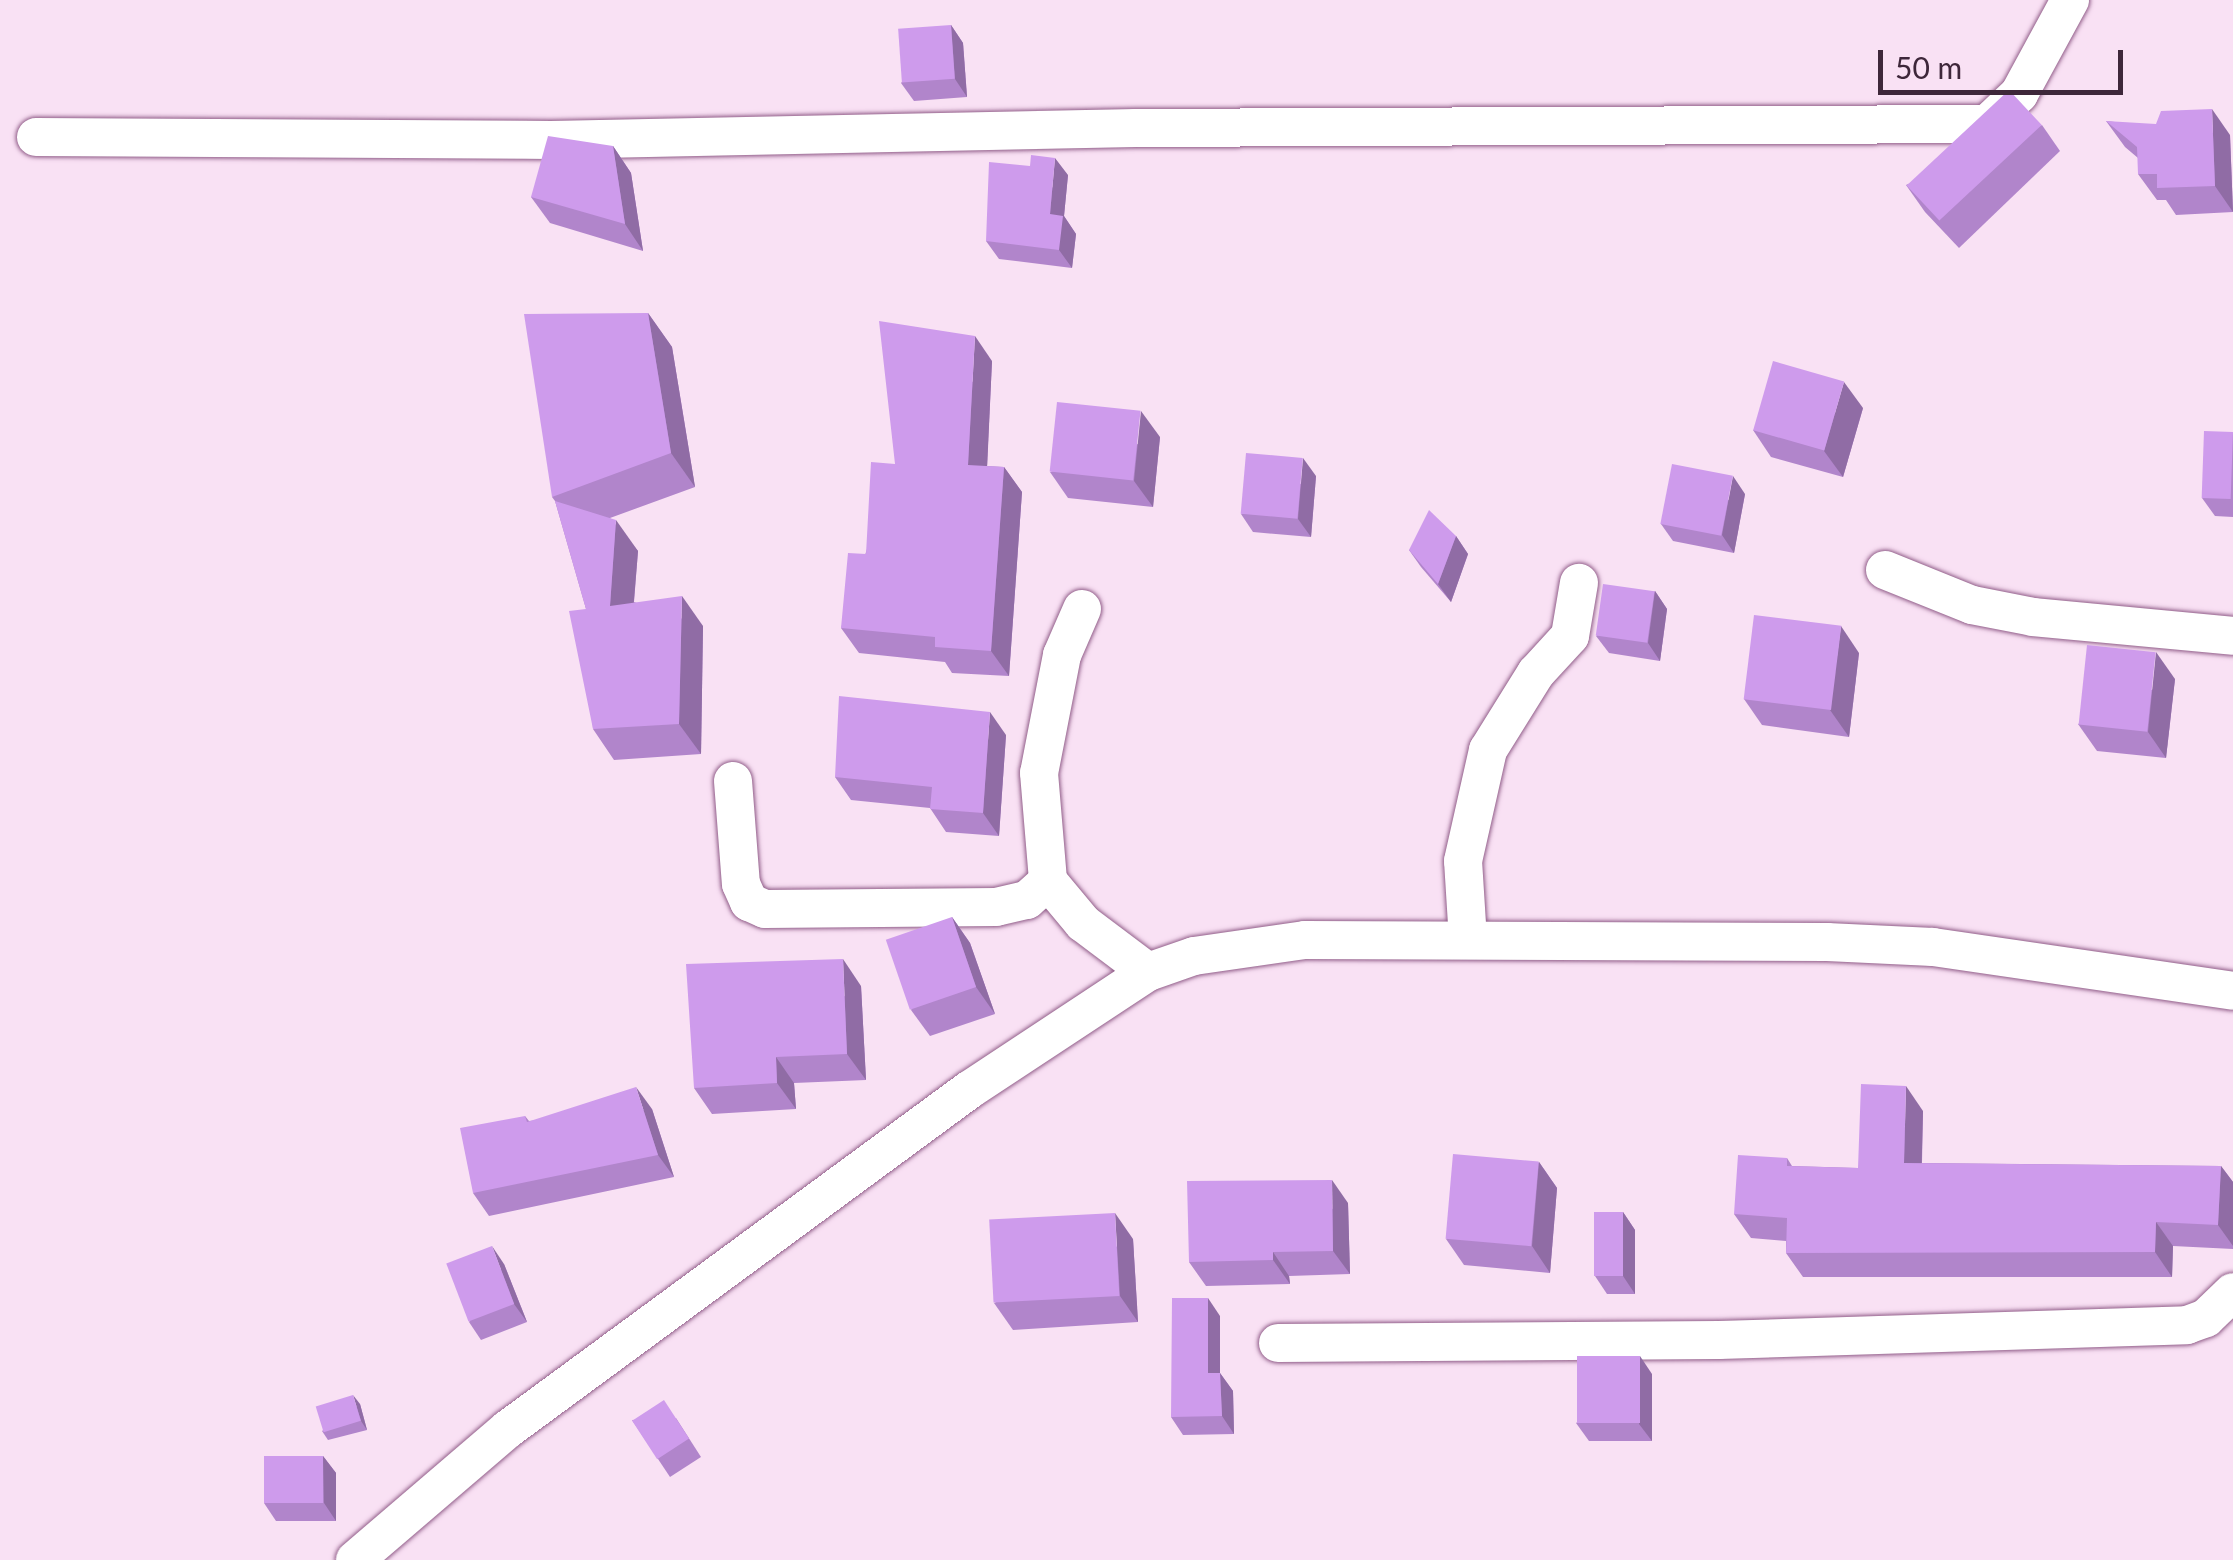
<!DOCTYPE html>
<html>
<head>
<meta charset="utf-8">
<style>
	body { margin:0 }
	#map { position:relative; width:2233px; height:1560px; overflow:hidden; background:#f9e1f4; font-family:Lato,sans-serif }
	div>[style] { position:absolute }
	[style*='--x'] { left:calc(var(--x)*1px); top:calc(var(--y)*1px); width:calc(var(--w)*1px); rotate:calc(var(--a)*1deg) }
	.roads { filter:drop-shadow(0 0 2px #915d89) drop-shadow(0 0 2px #915d89) }
	.minor>* { height:38px; margin:-19px; padding:0 19px; transform-origin:19px; border-radius:19px; background:#fff }
	.wall>* { inset:0; background:#b185cb }
	.shaded-wall>* { inset:0; background:#906ca5 }
	.building>* { inset:0; background:#ce9bec; transform-origin:0 0 }
	span { translate:-50% -50%; white-space:nowrap; text-align:center; line-height:1.15; -webkit-text-stroke:8px #f9e1f4; paint-order:stroke }
	.scale { position:absolute; left:1878px; top:50px; width:245px; height:45px; box-sizing:border-box; border:5px solid #3e273a; border-top:0; padding-left:12px; font-size:30px; line-height:35px; white-space:nowrap; color:#3e273a; -webkit-text-stroke:8px #f9e1f4; paint-order:stroke }
</style>
</head>
<body>
<div id="map">
	<div class="roads">
		<div class="minor">
			<i style="--x:36;--y:137;--w:515;--a:0.33"></i>
			<i style="--x:551;--y:140;--w:585;--a:-1.18"></i>
			<i style="--x:1136;--y:128;--w:851;--a:-0.27"></i>
			<i style="--x:1987;--y:124;--w:44;--a:-43.2"></i>
			<i style="--x:2019;--y:94;--w:107;--a:-61.5"></i>
			<i style="--x:1885;--y:570;--w:94;--a:21.9"></i>
			<i style="--x:1972;--y:605;--w:62;--a:11.1"></i>
			<i style="--x:2033;--y:617;--w:201;--a:5.4"></i>
			<i style="--x:1082;--y:609;--w:50;--a:113.5"></i>
			<i style="--x:1062;--y:655;--w:120;--a:101"></i>
			<i style="--x:1039;--y:773;--w:108;--a:85.2"></i>
			<i style="--x:1048;--y:881;--w:55;--a:50.2"></i>
			<i style="--x:1083;--y:923;--w:81;--a:37"></i>
			<i style="--x:733;--y:781;--w:103;--a:85.6"></i>
			<i style="--x:741;--y:884;--w:20;--a:66"></i>
			<i style="--x:749;--y:902;--w:17;--a:24"></i>
			<i style="--x:765;--y:909;--w:231;--a:-0.5"></i>
			<i style="--x:996;--y:907;--w:32;--a:-13"></i>
			<i style="--x:1027;--y:900;--w:28;--a:-42"></i>
			<i style="--x:1468;--y:940;--w:79;--a:-93.6"></i>
			<i style="--x:1463;--y:861;--w:114;--a:-77.3"></i>
			<i style="--x:1488;--y:750;--w:91;--a:-58.1"></i>
			<i style="--x:1536;--y:673;--w:50;--a:-47.4"></i>
			<i style="--x:1570;--y:636;--w:54;--a:-80.4"></i>
			<i style="--x:1278;--y:1343;--w:441;--a:-0.4"></i>
			<i style="--x:1719;--y:1340;--w:468;--a:-1.8"></i>
			<i style="--x:2187;--y:1325;--w:20;--a:-20"></i>
			<i style="--x:2206;--y:1318;--w:37;--a:-44"></i>
			<i style="--x:355;--y:1560;--w:201;--a:-40.6"></i>
			<i style="--x:508;--y:1429;--w:572;--a:-36.33"></i>
			<i style="--x:969;--y:1090;--w:214;--a:-33.4"></i>
			<i style="--x:1148;--y:972;--w:49;--a:-19.2"></i>
			<i style="--x:1194;--y:956;--w:112;--a:-8.2"></i>
			<i style="--x:1305;--y:940;--w:522;--a:0.22"></i>
			<i style="--x:1827;--y:942;--w:106;--a:2.7"></i>
			<i style="--x:1933;--y:947;--w:303;--a:8.3"></i>
		</div>
	</div>
	<div class="wall">
		<i style="clip-path:polygon(951px 25px,963px 43px,967px 97px,914px 101px,901px 83px)"></i>
		<i style="clip-path:polygon(2106px 121px,2230px 135px,2233px 212px,2176px 215px,2166px 200px,2157px 200px,2138px 174px,2138px 158px,2125px 147px)"></i>
		<i style="clip-path:polygon(2042px 125px,2060px 151px,1959px 248px,1925px 212px,1906px 185px)"></i>
		<i style="clip-path:polygon(613px 146px,631px 173px,643px 251px,550px 223px,531px 197px)"></i>
		<i style="clip-path:polygon(1068px 175px,1064px 216px,1076px 234px,1072px 268px,999px 259px,986px 241px)"></i>
		<i style="clip-path:polygon(648px 313px,672px 347px,695px 487px,610px 518px,638px 551px,634px 602px,703px 626px,701px 754px,614px 760px,593px 729px,586px 609px,555px 501px,552px 497px)"></i>
		<i style="clip-path:polygon(992px 361px,987px 466px,1004px 467px,1022px 492px,1009px 676px,952px 673px,945px 662px,859px 653px,841px 628px,895px 464px)"></i>
		<i style="clip-path:polygon(1863px 408px,1843px 477px,1771px 457px,1753px 430px)"></i>
		<i style="clip-path:polygon(2233px 432px,2233px 517px,2215px 516px,2202px 498px)"></i>
		<i style="clip-path:polygon(1160px 437px,1153px 507px,1068px 498px,1050px 472px)"></i>
		<i style="clip-path:polygon(1316px 476px,1311px 537px,1253px 532px,1241px 514px)"></i>
		<i style="clip-path:polygon(1745px 494px,1734px 553px,1673px 541px,1661px 524px)"></i>
		<i style="clip-path:polygon(1456px 536px,1468px 554px,1451px 602px,1421px 567px,1409px 550px)"></i>
		<i style="clip-path:polygon(1655px 591px,1667px 609px,1660px 661px,1609px 653px,1596px 636px)"></i>
		<i style="clip-path:polygon(1859px 653px,1849px 737px,1762px 725px,1744px 699px)"></i>
		<i style="clip-path:polygon(2175px 679px,2166px 758px,2097px 751px,2078px 724px)"></i>
		<i style="clip-path:polygon(1006px 735px,999px 836px,946px 832px,930px 808px,851px 800px,835px 777px)"></i>
		<i style="clip-path:polygon(952px 917px,970px 943px,995px 1014px,930px 1036px,911px 1010px)"></i>
		<i style="clip-path:polygon(861px 986px,866px 1080px,794px 1083px,796px 1109px,712px 1114px,694px 1088px)"></i>
		<i style="clip-path:polygon(652px 1109px,674px 1177px,489px 1216px,473px 1193px,525px 1116px,529px 1121px)"></i>
		<i style="clip-path:polygon(1923px 1111px,1922px 1163px,2221px 1166px,2233px 1182px,2233px 1249px,2173px 1246px,2172px 1277px,1803px 1277px,1786px 1253px,1786px 1241px,1751px 1238px,1734px 1214px,1787px 1158px,1792px 1166px,1858px 1168px)"></i>
		<i style="clip-path:polygon(1539px 1162px,1557px 1188px,1550px 1273px,1464px 1265px,1446px 1239px)"></i>
		<i style="clip-path:polygon(1348px 1203px,1350px 1274px,1289px 1276px,1290px 1284px,1206px 1286px,1189px 1262px)"></i>
		<i style="clip-path:polygon(1623px 1212px,1635px 1230px,1635px 1294px,1607px 1294px,1595px 1276px)"></i>
		<i style="clip-path:polygon(1133px 1239px,1138px 1322px,1013px 1330px,994px 1303px)"></i>
		<i style="clip-path:polygon(504px 1264px,527px 1322px,481px 1340px,469px 1322px)"></i>
		<i style="clip-path:polygon(1220px 1316px,1220px 1373px,1233px 1391px,1234px 1434px,1183px 1435px,1171px 1417px)"></i>
		<i style="clip-path:polygon(1652px 1374px,1652px 1441px,1589px 1441px,1576px 1423px)"></i>
		<i style="clip-path:polygon(360px 1404px,367px 1430px,328px 1440px,322px 1431px)"></i>
		<i style="clip-path:polygon(676px 1418px,701px 1457px,670px 1477px,632px 1420px)"></i>
		<i style="clip-path:polygon(323px 1456px,336px 1473px,336px 1521px,276px 1521px,264px 1503px)"></i>
	</div>
	<div class="shaded-wall">
		<i style="clip-path:polygon(951px 25px,963px 43px,967px 97px,955px 79px)"></i>
		<i style="clip-path:polygon(2212px 109px,2230px 135px,2233px 212px,2215px 186px)"></i>
		<i style="clip-path:polygon(613px 146px,631px 173px,643px 251px,625px 224px)"></i>
		<i style="clip-path:polygon(1055px 158px,1068px 175px,1064px 216px,1076px 234px,1072px 268px,1059px 250px,1050px 214px)"></i>
		<i style="clip-path:polygon(648px 313px,672px 347px,695px 487px,671px 453px)"></i>
		<i style="clip-path:polygon(975px 336px,992px 361px,986px 491px,968px 465px)"></i>
		<i style="clip-path:polygon(1844px 382px,1863px 408px,1843px 477px,1824px 451px)"></i>
		<i style="clip-path:polygon(1141px 411px,1160px 437px,1153px 507px,1134px 481px)"></i>
		<i style="clip-path:polygon(1303px 458px,1316px 476px,1311px 537px,1298px 519px)"></i>
		<i style="clip-path:polygon(1004px 467px,1022px 492px,1009px 676px,991px 651px)"></i>
		<i style="clip-path:polygon(1733px 476px,1745px 494px,1734px 553px,1722px 535px)"></i>
		<i style="clip-path:polygon(616px 520px,638px 551px,631px 636px,610px 606px)"></i>
		<i style="clip-path:polygon(1456px 536px,1468px 554px,1451px 602px,1438px 584px)"></i>
		<i style="clip-path:polygon(1655px 591px,1667px 609px,1660px 661px,1648px 643px)"></i>
		<i style="clip-path:polygon(682px 596px,703px 626px,701px 754px,679px 724px)"></i>
		<i style="clip-path:polygon(1841px 626px,1859px 653px,1849px 737px,1830px 710px)"></i>
		<i style="clip-path:polygon(2156px 652px,2175px 679px,2166px 758px,2148px 732px)"></i>
		<i style="clip-path:polygon(990px 712px,1006px 735px,999px 836px,983px 813px)"></i>
		<i style="clip-path:polygon(952px 917px,970px 943px,995px 1014px,976px 987px)"></i>
		<i style="clip-path:polygon(843px 959px,861px 986px,866px 1080px,847px 1054px)"></i>
		<i style="clip-path:polygon(776px 1057px,794px 1083px,796px 1109px,777px 1083px)"></i>
		<i style="clip-path:polygon(1906px 1086px,1923px 1111px,1921px 1188px,1904px 1163px)"></i>
		<i style="clip-path:polygon(636px 1087px,652px 1109px,674px 1177px,658px 1155px)"></i>
		<i style="clip-path:polygon(1539px 1162px,1557px 1188px,1550px 1273px,1532px 1246px)"></i>
		<i style="clip-path:polygon(2221px 1166px,2233px 1182px,2233px 1246px,2218px 1225px)"></i>
		<i style="clip-path:polygon(1332px 1180px,1348px 1203px,1350px 1274px,1333px 1251px)"></i>
		<i style="clip-path:polygon(1623px 1212px,1635px 1230px,1635px 1294px,1623px 1276px)"></i>
		<i style="clip-path:polygon(1115px 1213px,1133px 1239px,1138px 1322px,1120px 1296px)"></i>
		<i style="clip-path:polygon(2156px 1222px,2173px 1246px,2172px 1277px,2155px 1252px)"></i>
		<i style="clip-path:polygon(492px 1246px,504px 1264px,527px 1322px,514px 1304px)"></i>
		<i style="clip-path:polygon(1273px 1252px,1289px 1276px,1290px 1284px,1273px 1260px)"></i>
		<i style="clip-path:polygon(1208px 1298px,1220px 1316px,1220px 1391px,1208px 1373px)"></i>
		<i style="clip-path:polygon(1640px 1356px,1652px 1374px,1652px 1441px,1639px 1424px)"></i>
		<i style="clip-path:polygon(1220px 1373px,1233px 1391px,1234px 1434px,1222px 1416px)"></i>
		<i style="clip-path:polygon(353px 1395px,360px 1404px,367px 1430px,361px 1421px)"></i>
		<i style="clip-path:polygon(323px 1456px,336px 1473px,336px 1521px,324px 1503px)"></i>
	</div>
	<div class="building">
		<i style="left:951px;top:25px;width:54px;height:53px;rotate:86deg"></i>
		<i style="left:2009px;top:90px;width:48px;height:140px;rotate:47deg"></i>
		<i style="clip-path:polygon(2212px 109px,2215px 186px,2157px 188px,2157px 174px,2138px 174px,2137px 147px,2106px 121px,2156px 124px,2161px 111px)"></i>
		<i style="clip-path:polygon(548px 136px,613px 146px,625px 224px,531px 197px)"></i>
		<i style="clip-path:polygon(1031px 155px,1055px 158px,1050px 214px,1063px 216px,1059px 250px,986px 241px,989px 162px,1030px 166px)"></i>
		<i style="clip-path:polygon(648px 313px,671px 453px,552px 497px,524px 314px)"></i>
		<i style="clip-path:polygon(879px 321px,975px 336px,968px 465px,1004px 467px,991px 651px,935px 647px,935px 637px,841px 628px,848px 553px,866px 554px,871px 462px,895px 464px)"></i>
		<i style="left:1773px;top:361px;width:74px;height:72px;rotate:16deg"></i>
		<i style="left:1057px;top:402px;width:84px;height:70px;rotate:6deg"></i>
		<i style="left:2204px;top:431px;width:29px;height:67px;rotate:2deg"></i>
		<i style="left:1246px;top:453px;width:57px;height:61px;rotate:5deg"></i>
		<i style="left:1672px;top:464px;width:62px;height:61px;rotate:11deg"></i>
		<i style="clip-path:polygon(555px 501px,616px 520px,610px 606px,682px 596px,679px 724px,593px 729px,569px 611px,586px 609px)"></i>
		<i style="clip-path:polygon(1429px 510px,1456px 536px,1438px 584px,1409px 550px)"></i>
		<i style="left:1603px;top:584px;width:52px;height:52px;rotate:8deg"></i>
		<i style="left:1754px;top:615px;width:88px;height:85px;rotate:7deg"></i>
		<i style="left:2087px;top:645px;width:69px;height:80px;rotate:6deg"></i>
		<i style="clip-path:polygon(839px 696px,990px 712px,983px 813px,930px 809px,932px 787px,835px 777px)"></i>
		<i style="left:952px;top:917px;width:74px;height:70px;rotate:71deg"></i>
		<i style="clip-path:polygon(843px 959px,847px 1054px,776px 1057px,777px 1083px,694px 1088px,686px 964px)"></i>
		<i style="clip-path:polygon(1861px 1084px,1906px 1086px,1904px 1163px,2221px 1166px,2218px 1225px,2156px 1222px,2155px 1252px,1786px 1253px,1787px 1218px,1734px 1214px,1738px 1155px,1787px 1158px,1787px 1166px,1858px 1168px)"></i>
		<i style="clip-path:polygon(636px 1087px,658px 1155px,473px 1193px,460px 1128px,525px 1116px,527px 1122px)"></i>
		<i style="left:1453px;top:1154px;width:86px;height:85px;rotate:5deg"></i>
		<i style="clip-path:polygon(1332px 1180px,1333px 1251px,1273px 1252px,1273px 1260px,1189px 1262px,1187px 1181px)"></i>
		<i style="left:1623px;top:1212px;width:64px;height:29px;rotate:90deg"></i>
		<i style="left:1115px;top:1213px;width:83px;height:126px;rotate:87deg"></i>
		<i style="left:492px;top:1246px;width:62px;height:49px;rotate:69deg"></i>
		<i style="clip-path:polygon(1172px 1298px,1208px 1298px,1208px 1373px,1220px 1373px,1222px 1416px,1171px 1417px)"></i>
		<i style="left:1577px;top:1356px;width:63px;height:67px"></i>
		<i style="left:353px;top:1395px;width:27px;height:39px;rotate:73deg"></i>
		<i style="left:664px;top:1400px;width:46px;height:38px;rotate:57deg"></i>
		<i style="left:264px;top:1456px;width:59px;height:47px"></i>
	</div>
	<div class="scale">50 m</div>
</div>
</body>
</html>
